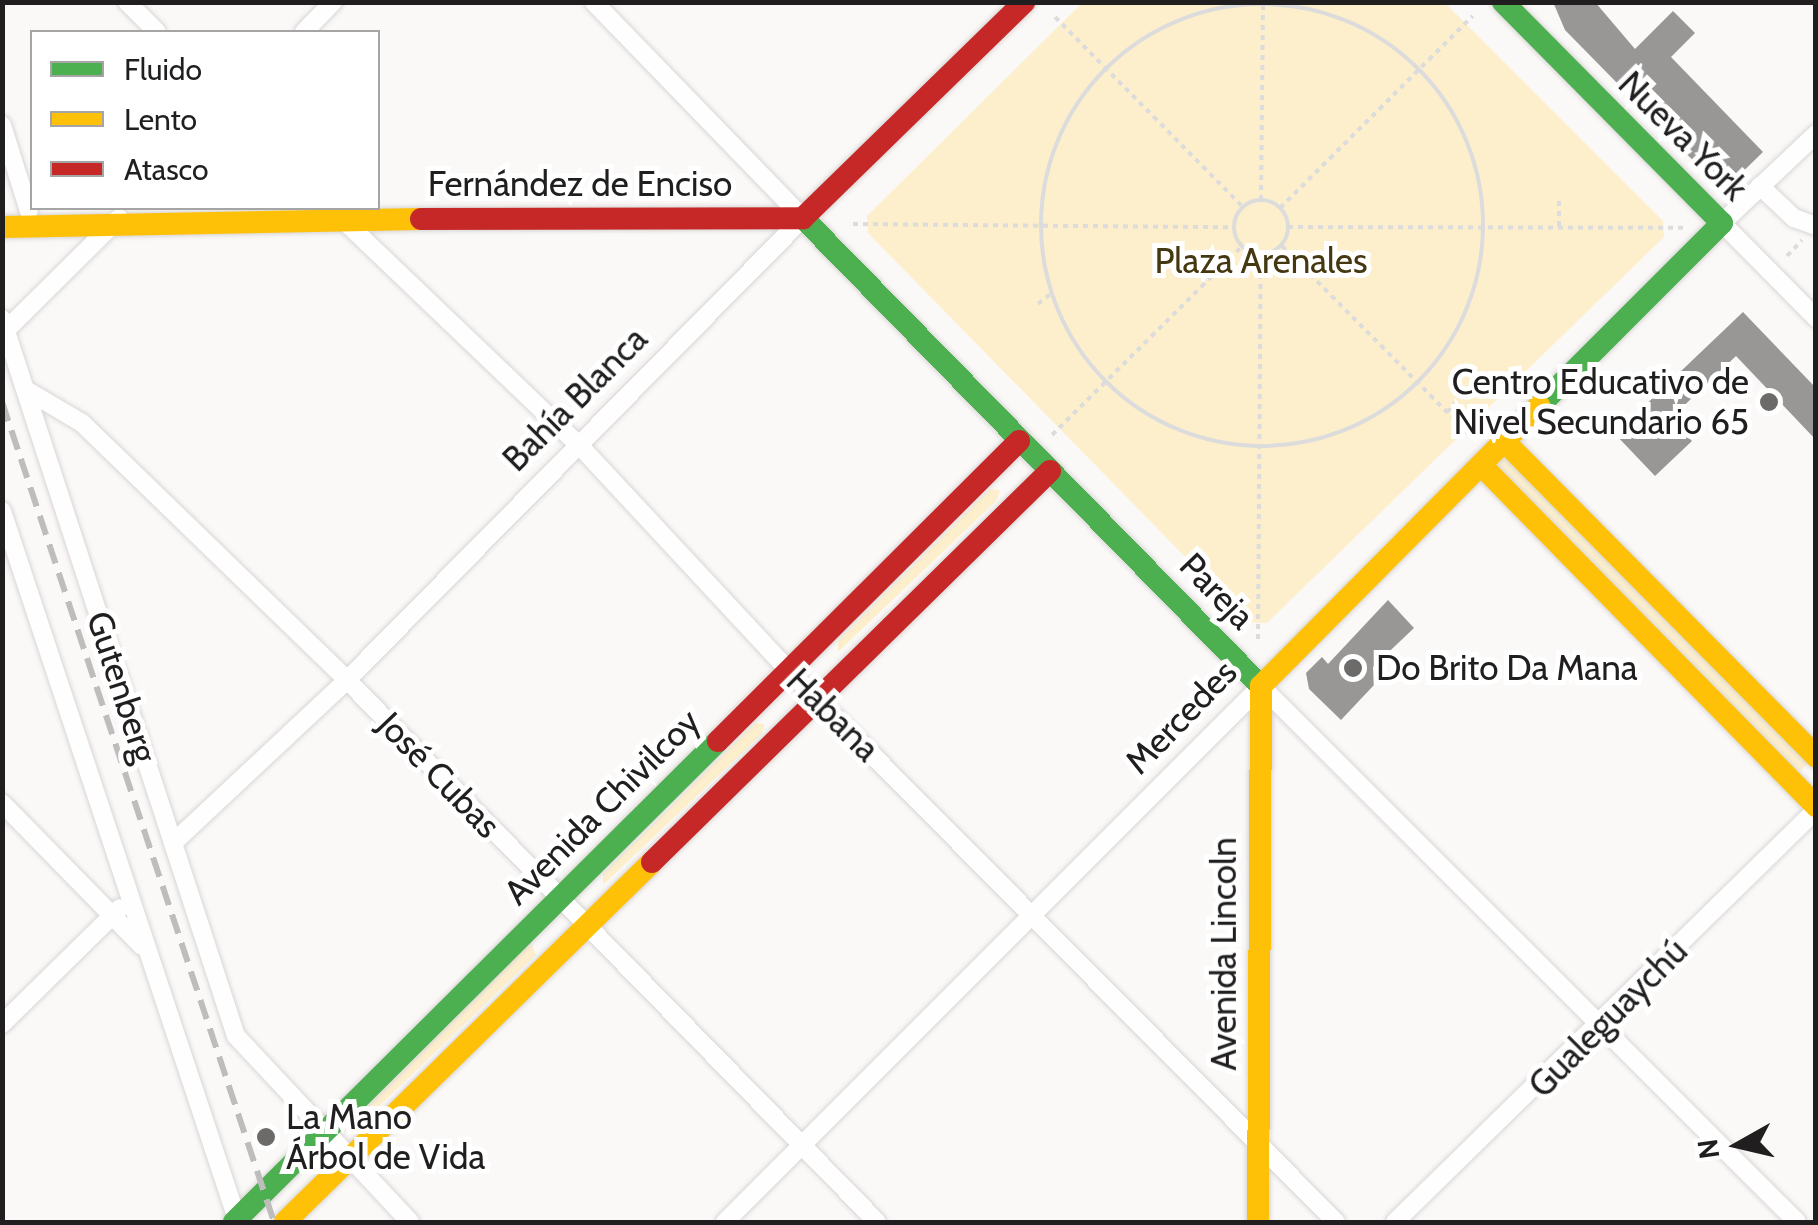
<!DOCTYPE html>
<html>
<head>
<meta charset="utf-8">
<style>
	body { margin:0 }
	#map { position:relative; width:1818px; height:1225px; overflow:hidden; background:#fbf9f7; font-family:Cabin,sans-serif }
	div>[style] { position:absolute }
	[style*='--x'] { left:calc(var(--x)*1px); top:calc(var(--y)*1px); width:calc(var(--w)*1px); rotate:calc(var(--a)*1deg) }
	.green>* { inset:0; background:#fdefcc; transform-origin:0 0 }
	.building>* { inset:0; background:#999796 }
	.path>* { height:4px; margin-top:-2px; transform-origin:0; background:repeating-linear-gradient(90deg,#dddcdc 0 5px,transparent 0 10px) }
	.path>.ring { margin:-2px; padding:0; box-sizing:content-box; background:none; border:4px solid #dddcdc; border-radius:50% }
	.roads { filter:drop-shadow(0 0 2px #d8d6d5) drop-shadow(0 0 2px #d8d6d5) }
	.street>* { height:18px; margin:-9px; padding:0 9px; transform-origin:9px; border-radius:9px; background:#fefefe }
	.fast>* { height:22px; margin:-11px; padding:0 11px; transform-origin:11px; border-radius:11px; background:#4caf50 }
	.slow>* { height:22px; margin:-11px; padding:0 11px; transform-origin:11px; border-radius:11px; background:#ffc107 }
	.jam>* { height:22px; margin:-11px; padding:0 11px; transform-origin:11px; border-radius:11px; background:#c62828 }
	.rail>* { height:6px; margin-top:-3px; transform-origin:0; background:repeating-linear-gradient(90deg,#bebdbc 0 20px,transparent 0 30px) }
	.dots>* { width:28px; height:28px; translate:-50% -50%; box-sizing:border-box; border:5px solid #fff; border-radius:50% }
	span { translate:-50% -50%; white-space:nowrap; text-align:center; line-height:1.15; -webkit-text-stroke:10px #fff; paint-order:stroke }
	.street-label { font-size:35px; color:#201e1e }
	.park-label { font-size:35px; color:#453811 }
	.poi-label { font-size:35px; color:#201e1e }
	.right { translate:-100% -50%; text-align:right }
	.left { translate:0 -50%; text-align:left }
	.frame { position:absolute; inset:0; border:5px solid #201e1e; pointer-events:none }
	.legend { position:absolute; left:30px; top:30px; width:350px; height:180px; box-sizing:border-box; background:#fff; border:2px solid #a6a5a5; margin:0; padding:12px 18px; list-style:none; font-size:30px; color:#201e1e }
	.legend li { display:flex; align-items:center; gap:20px; height:50px }
	.legend b { width:50px; border:2px solid #a6a5a5 }
	.north { position:absolute; left:1688px; top:1095px; width:100px; height:100px; -webkit-text-stroke:8px #fff; paint-order:stroke; rotate:262deg; font-size:28px; font-weight:700; line-height:40px; text-align:center; color:#201e1e }
	.north::after { content:''; display:block; margin:auto; width:35px; height:45px; background:#201e1e; clip-path:polygon(50% 0,100% 100%,50% 72%,0 100%) }
</style>
</head>
<body>
<div id="map">
	<div class="green">
		<i style="clip-path:polygon(1444px 2px,1663px 221px,1664px 237px,1267px 623px,1249px 622px,868px 233px,867px 216px,1082px 3px)"></i>
		<i style="left:1506px;top:443px;width:440px;height:33px;rotate:45deg"></i>
		<i style="clip-path:polygon(990px 489px,1000px 490px,997px 500px,838px 652px,838px 641px)"></i>
		<i style="clip-path:polygon(755px 723px,764px 724px,762px 734px,603px 885px,603px 874px)"></i>
		<i style="clip-path:polygon(531px 943px,536px 955px,367px 1118px,367px 1107px)"></i>
	</div>
	<div class="building">
		<i style="clip-path:polygon(1553px 2px,1595px 2px,1635px 49px,1673px 11px,1695px 33px,1671px 57px,1763px 152px,1723px 191px,1565px 30px)"></i>
		<i style="clip-path:polygon(1743px 312px,1816px 388px,1816px 440px,1736px 356px,1670px 419px,1692px 441px,1655px 476px,1615px 434px)"></i>
		<i style="clip-path:polygon(1388px 600px,1414px 628px,1373px 667px,1374px 685px,1341px 720px,1309px 689px,1306px 673px,1322px 657px,1328px 664px)"></i>
	</div>
	<div class="path">
		<i class="ring" style="left:1041px;top:4px;width:438px;height:438px"></i>
		<i style="--x:1055;--y:17;--w:267;--a:45.3"></i>
		<i class="ring" style="left:1234px;top:200px;width:50px;height:50px"></i>
		<i style="--x:1261;--y:200;--w:195;--a:-89.4"></i>
		<i style="--x:1280;--y:208;--w:272;--a:-44.9"></i>
		<i style="--x:853;--y:224;--w:381;--a:0.5"></i>
		<i style="--x:1559;--y:226;--w:30;--a:-90"></i>
		<i style="--x:1288;--y:227;--w:395;--a:0.1"></i>
		<i style="--x:1282;--y:246;--w:268;--a:45.2"></i>
		<i style="--x:1787;--y:256;--w:22;--a:-47"></i>
		<i style="--x:1038;--y:304;--w:19;--a:-39"></i>
		<i style="--x:1447;--y:412;--w:13;--a:-48"></i>
		<i style="--x:1052;--y:435;--w:267;--a:-44.8"></i>
		<i style="--x:1258;--y:639;--w:384;--a:-89.6"></i>
	</div>
	<div class="roads">
		<div class="street">
			<i style="--x:127;--y:2;--w:42;--a:45"></i>
			<i style="--x:304;--y:32;--w:42;--a:-46"></i>
			<i style="--x:2;--y:125;--w:90;--a:72.6"></i>
			<i style="--x:1816;--y:134;--w:129;--a:136.6"></i>
			<i style="--x:1722;--y:223;--w:134;--a:45.3"></i>
			<i style="--x:1760;--y:186;--w:47;--a:43.3"></i>
			<i style="--x:1794;--y:218;--w:23;--a:20"></i>
			<i style="--x:337;--y:214;--w:335;--a:43.7"></i>
			<i style="--x:579;--y:445;--w:307;--a:47.1"></i>
			<i style="--x:788;--y:670;--w:778;--a:45.21"></i>
			<i style="--x:2;--y:319;--w:754;--a:71.93"></i>
			<i style="--x:236;--y:1036;--w:255;--a:46.9"></i>
			<i style="--x:6;--y:330;--w:159;--a:-44.7"></i>
			<i style="--x:26;--y:390;--w:65;--a:30.5"></i>
			<i style="--x:82;--y:423;--w:369;--a:44.1"></i>
			<i style="--x:347;--y:680;--w:758;--a:45.64"></i>
			<i style="--x:2;--y:511;--w:749;--a:71.64"></i>
			<i style="--x:2;--y:803;--w:200;--a:45.6"></i>
			<i style="--x:173;--y:843;--w:238;--a:-43.1"></i>
			<i style="--x:347;--y:680;--w:649;--a:-45.37"></i>
			<i style="--x:803;--y:218;--w:301;--a:-134.1"></i>
			<i style="--x:2;--y:1024;--w:165;--a:-44.5"></i>
			<i style="--x:725;--y:1222;--w:758;--a:-45"></i>
			<i style="--x:1261;--y:686;--w:758;--a:45"></i>
			<i style="--x:1395;--y:1222;--w:589;--a:-44.38"></i>
		</div>
		<div class="fast">
			<i style="--x:1503;--y:2;--w:311;--a:45.3"></i>
			<i style="--x:1722;--y:223;--w:259;--a:135"></i>
			<i style="--x:803;--y:218;--w:655;--a:45.62"></i>
			<i style="--x:234;--y:1222;--w:682;--a:-44.82"></i>
		</div>
		<div class="slow">
			<i style="--x:2;--y:227;--w:419;--a:-1.1"></i>
			<i style="--x:1506;--y:443;--w:441;--a:45.3"></i>
			<i style="--x:1482;--y:466;--w:477;--a:45.5"></i>
			<i style="--x:1261;--y:686;--w:395;--a:-45.2"></i>
			<i style="--x:285;--y:1222;--w:514;--a:-44.45"></i>
			<i style="--x:1258;--y:1222;--w:536;--a:-89.68"></i>
		</div>
		<div class="jam">
			<i style="--x:803;--y:218;--w:309;--a:-44.3"></i>
			<i style="--x:421;--y:219;--w:382;--a:-0.1"></i>
			<i style="--x:718;--y:741;--w:425;--a:-44.9"></i>
			<i style="--x:652;--y:862;--w:558;--a:-44.49"></i>
		</div>
	</div>
	<div class="rail">
		<i style="--x:2;--y:402;--w:864;--a:71.65"></i>
	</div>
	<div class="dots">
		<i style="left:1769px;top:402px;background:#6d6b6a"></i>
		<i style="left:1353px;top:668px;background:#6d6b6a"></i>
		<i style="left:266px;top:1137px;background:#6d6b6a"></i>
	</div>
	<div class="street-label">
		<span style="left:1683px;top:136px;rotate:45deg">Nueva York</span>
		<span style="left:580px;top:184px">Fernández de Enciso</span>
		<span style="left:575px;top:399px;rotate:-45deg">Bahía Blanca</span>
		<span style="left:1217px;top:591px;rotate:46deg">Pareja</span>
		<span style="left:122px;top:687px;rotate:72deg">Gutenberg</span>
		<span style="left:833px;top:715px;rotate:45deg">Habana</span>
		<span style="left:1181px;top:717px;rotate:-46deg">Mercedes</span>
		<span style="left:439px;top:775px;rotate:46deg">José Cubas</span>
		<span style="left:602px;top:807px;rotate:-45deg">Avenida Chivilcoy</span>
		<span style="left:1224px;top:954px;rotate:-90deg">Avenida Lincoln</span>
		<span style="left:1608px;top:1018px;rotate:-45deg">Gualeguaychú</span>
	</div>
	<div class="park-label">
		<span style="left:1261px;top:261px">Plaza Arenales</span>
	</div>
	<div class="poi-label">
		<span class="right" style="left:1749px;top:402px">Centro Educativo de<br>Nivel Secundario 65</span>
		<span class="left" style="left:1376px;top:668px">Do Brito Da Mana</span>
		<span class="left" style="left:286px;top:1137px">La Mano<br>Árbol de Vida</span>
	</div>
	<div class="frame"></div>
	<ul class="legend">
	<li><b style="height:12px;background:#4caf50"></b>Fluido</li>
	<li><b style="height:12px;background:#ffc107"></b>Lento</li>
	<li><b style="height:12px;background:#c62828"></b>Atasco</li>
	</ul>
	<div class="north">N</div>
</div>
</body>
</html>
